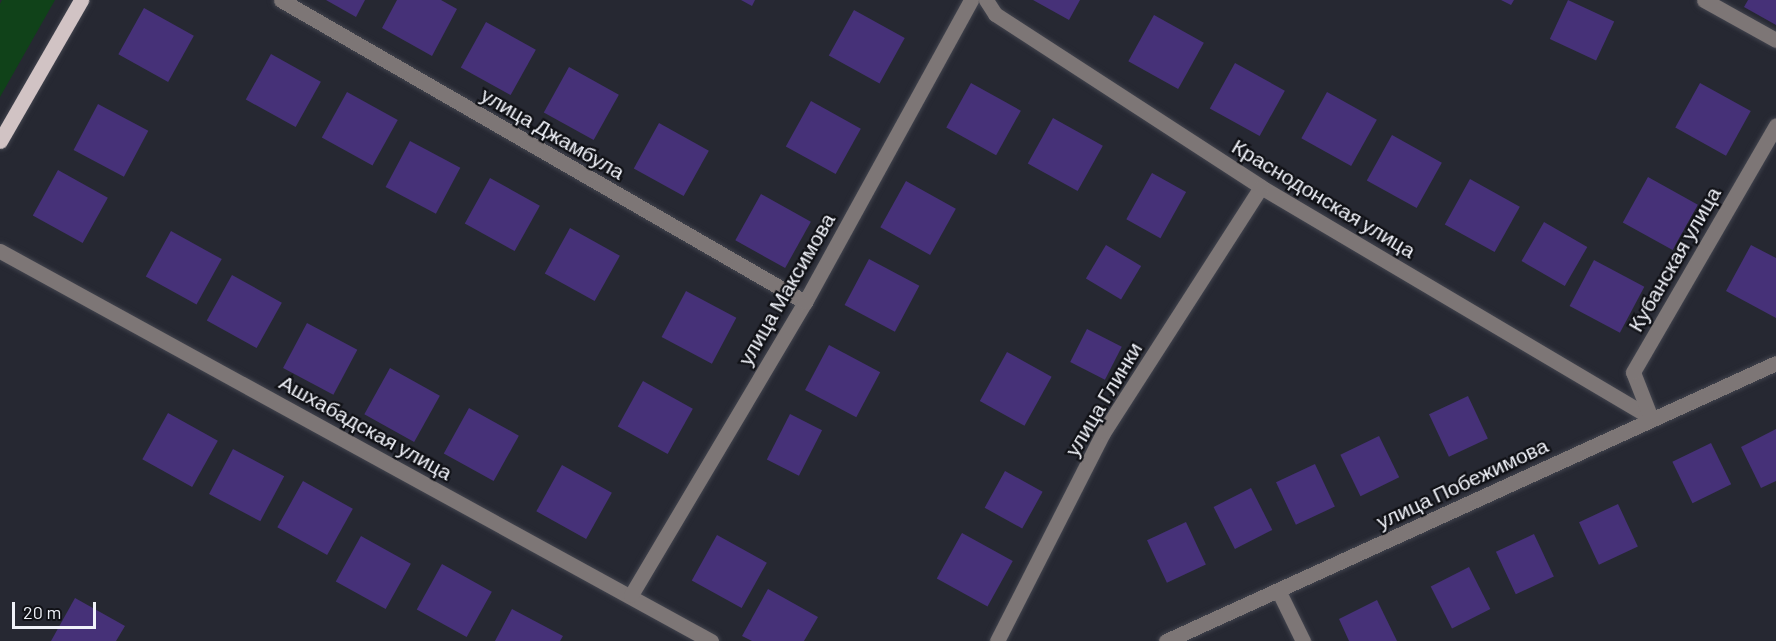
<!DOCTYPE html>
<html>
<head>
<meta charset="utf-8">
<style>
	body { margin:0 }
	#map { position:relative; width:1776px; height:641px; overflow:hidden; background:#262832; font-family:Barlow,sans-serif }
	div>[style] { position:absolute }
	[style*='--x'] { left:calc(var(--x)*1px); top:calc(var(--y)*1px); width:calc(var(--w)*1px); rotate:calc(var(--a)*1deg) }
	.green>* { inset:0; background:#104219 }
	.building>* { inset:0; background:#463178; transform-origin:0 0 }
	.roads { filter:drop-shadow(0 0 2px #42444e) drop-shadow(0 0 2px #42444e) }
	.minor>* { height:15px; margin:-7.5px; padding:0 7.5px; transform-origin:7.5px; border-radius:7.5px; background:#7d7676 }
	.major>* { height:15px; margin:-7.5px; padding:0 7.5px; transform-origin:7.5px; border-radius:7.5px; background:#d1c3c4 }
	span { translate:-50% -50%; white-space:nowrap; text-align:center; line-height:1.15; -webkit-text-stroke:4.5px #101116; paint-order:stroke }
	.street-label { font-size:21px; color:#f0f2f9 }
	.scale { position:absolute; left:12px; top:602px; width:84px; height:27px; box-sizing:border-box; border:3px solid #f0f2f9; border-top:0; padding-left:8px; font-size:18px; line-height:21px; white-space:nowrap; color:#f0f2f9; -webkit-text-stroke:4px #101116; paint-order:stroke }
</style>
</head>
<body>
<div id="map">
	<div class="green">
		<i style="clip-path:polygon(2px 0,55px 0,0 97px,0 4px)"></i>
	</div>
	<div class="building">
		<i style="clip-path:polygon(326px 0,365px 0,356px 17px)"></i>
		<i style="clip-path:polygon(397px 0,441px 0,457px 9px,432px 56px,382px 28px)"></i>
		<i style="clip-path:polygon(741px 0,755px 0,752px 6px)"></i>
		<i style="clip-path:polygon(1033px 0,1080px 0,1069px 20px)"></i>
		<i style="clip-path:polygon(1501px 0,1514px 0,1511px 5px)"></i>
		<i style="left:1568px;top:0;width:51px;height:43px;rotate:25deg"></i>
		<i style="clip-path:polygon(1748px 0,1776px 0,1776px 25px,1744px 7px)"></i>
		<i style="left:144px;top:8px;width:57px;height:53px;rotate:29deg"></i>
		<i style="left:854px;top:10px;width:58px;height:52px;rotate:29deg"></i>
		<i style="left:1154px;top:15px;width:57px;height:53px;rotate:29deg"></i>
		<i style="left:486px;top:22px;width:57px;height:52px;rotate:29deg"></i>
		<i style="left:271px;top:54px;width:57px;height:52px;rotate:29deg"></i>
		<i style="left:1235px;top:63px;width:57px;height:52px;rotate:29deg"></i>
		<i style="left:569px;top:67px;width:57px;height:52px;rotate:29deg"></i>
		<i style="left:971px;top:83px;width:57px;height:51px;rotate:29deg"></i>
		<i style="left:1700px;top:83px;width:58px;height:51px;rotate:29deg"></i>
		<i style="left:347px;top:92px;width:58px;height:52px;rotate:29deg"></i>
		<i style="left:1327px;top:92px;width:57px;height:53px;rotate:29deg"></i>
		<i style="left:811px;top:101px;width:57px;height:52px;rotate:29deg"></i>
		<i style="left:98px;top:104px;width:57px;height:52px;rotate:28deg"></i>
		<i style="left:1053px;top:118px;width:57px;height:52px;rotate:29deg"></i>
		<i style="left:659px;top:123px;width:57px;height:52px;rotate:29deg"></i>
		<i style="left:1392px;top:135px;width:57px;height:52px;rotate:29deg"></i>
		<i style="left:410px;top:141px;width:57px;height:52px;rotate:28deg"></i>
		<i style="left:58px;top:170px;width:57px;height:52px;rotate:29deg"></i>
		<i style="left:1152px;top:173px;width:39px;height:53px;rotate:29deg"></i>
		<i style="left:1648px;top:177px;width:57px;height:52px;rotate:29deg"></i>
		<i style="left:490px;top:178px;width:57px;height:52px;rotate:29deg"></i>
		<i style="left:1470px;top:179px;width:57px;height:52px;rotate:29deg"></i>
		<i style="left:906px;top:181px;width:57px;height:53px;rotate:29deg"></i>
		<i style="left:761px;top:194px;width:57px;height:53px;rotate:29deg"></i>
		<i style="left:1544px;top:222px;width:50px;height:45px;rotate:30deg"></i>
		<i style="left:570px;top:228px;width:57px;height:52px;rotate:29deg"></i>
		<i style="left:171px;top:231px;width:58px;height:52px;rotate:29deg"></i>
		<i style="left:1106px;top:245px;width:41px;height:39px;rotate:31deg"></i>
		<i style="clip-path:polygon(1751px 245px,1776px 258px,1776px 318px,1726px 291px)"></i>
		<i style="left:869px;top:259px;width:57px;height:52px;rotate:28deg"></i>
		<i style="left:1594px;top:260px;width:57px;height:52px;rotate:28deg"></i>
		<i style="left:232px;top:275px;width:57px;height:52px;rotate:29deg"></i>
		<i style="left:686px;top:291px;width:57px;height:52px;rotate:28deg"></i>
		<i style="left:307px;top:323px;width:57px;height:51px;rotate:28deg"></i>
		<i style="left:1087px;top:329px;width:39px;height:37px;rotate:27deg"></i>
		<i style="left:829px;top:345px;width:58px;height:51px;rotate:28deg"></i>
		<i style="left:1007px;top:352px;width:51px;height:56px;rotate:29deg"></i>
		<i style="left:390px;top:368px;width:57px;height:53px;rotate:29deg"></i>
		<i style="left:643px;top:381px;width:57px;height:52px;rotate:29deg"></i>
		<i style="left:1468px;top:396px;width:47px;height:43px;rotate:65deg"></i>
		<i style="left:469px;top:408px;width:57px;height:52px;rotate:29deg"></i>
		<i style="left:168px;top:413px;width:57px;height:53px;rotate:29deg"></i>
		<i style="left:790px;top:414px;width:36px;height:51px;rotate:27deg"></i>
		<i style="clip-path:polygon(1776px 429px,1776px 481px,1761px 488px,1741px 447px)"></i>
		<i style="left:1379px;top:436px;width:46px;height:43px;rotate:64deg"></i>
		<i style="left:1711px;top:443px;width:46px;height:43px;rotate:64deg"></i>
		<i style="left:233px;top:449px;width:58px;height:51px;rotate:28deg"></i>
		<i style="left:1315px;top:464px;width:47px;height:43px;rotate:65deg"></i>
		<i style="left:562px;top:465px;width:57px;height:53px;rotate:29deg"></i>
		<i style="left:1005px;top:471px;width:43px;height:42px;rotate:29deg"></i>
		<i style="left:303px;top:481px;width:57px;height:53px;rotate:29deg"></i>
		<i style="left:1251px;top:488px;width:47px;height:42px;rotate:63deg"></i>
		<i style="left:1618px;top:504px;width:47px;height:43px;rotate:65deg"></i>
		<i style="left:1186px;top:522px;width:47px;height:43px;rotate:65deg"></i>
		<i style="left:962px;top:533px;width:58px;height:52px;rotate:29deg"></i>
		<i style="left:1534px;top:534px;width:47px;height:42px;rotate:65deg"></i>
		<i style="left:717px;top:535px;width:57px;height:52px;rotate:29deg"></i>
		<i style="left:361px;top:536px;width:57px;height:52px;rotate:29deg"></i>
		<i style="left:442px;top:564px;width:57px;height:52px;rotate:29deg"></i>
		<i style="left:1469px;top:567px;width:47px;height:43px;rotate:63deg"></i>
		<i style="clip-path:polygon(768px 589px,818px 617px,804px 641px,752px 641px,742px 636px)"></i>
		<i style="clip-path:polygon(75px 598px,125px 626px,116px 641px,51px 641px)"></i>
		<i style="clip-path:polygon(1377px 600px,1397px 641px,1349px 641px,1339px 619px)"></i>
		<i style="clip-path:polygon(512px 609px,563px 636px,560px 641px,495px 641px)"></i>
	</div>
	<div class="roads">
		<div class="minor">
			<i style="--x:281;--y:0;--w:605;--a:29.96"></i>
			<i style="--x:986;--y:0;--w:17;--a:57"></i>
			<i style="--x:995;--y:14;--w:317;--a:33"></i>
			<i style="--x:1261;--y:187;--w:453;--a:30.6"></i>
			<i style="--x:1704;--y:0;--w:82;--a:29.1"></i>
			<i style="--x:0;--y:251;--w:811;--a:28.75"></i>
			<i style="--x:1651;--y:418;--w:49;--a:-111.4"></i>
			<i style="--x:1633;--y:372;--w:285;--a:-59.9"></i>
			<i style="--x:1279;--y:592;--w:55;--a:63.9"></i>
			<i style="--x:631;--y:595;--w:341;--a:-59.3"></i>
			<i style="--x:805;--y:302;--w:345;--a:-61.2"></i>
			<i style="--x:997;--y:641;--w:233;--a:-63"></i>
			<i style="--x:1103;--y:433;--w:292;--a:-57.3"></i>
			<i style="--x:1166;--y:641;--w:670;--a:-24.5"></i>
		</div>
		<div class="major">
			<i style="--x:0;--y:141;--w:163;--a:-60.1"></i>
		</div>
	</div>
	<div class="street-label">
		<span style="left:553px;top:133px;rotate:30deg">улица Джамбула</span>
		<span style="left:1324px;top:198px;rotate:31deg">Краснодонская улица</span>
		<span style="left:1674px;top:259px;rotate:-60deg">Кубанская улица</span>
		<span style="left:786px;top:289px;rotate:-60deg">улица Максимова</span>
		<span style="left:1103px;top:399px;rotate:-59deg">улица Глинки</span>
		<span style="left:366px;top:427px;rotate:29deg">Ашхабадская улица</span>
		<span style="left:1462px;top:483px;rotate:-25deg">улица Побежимова</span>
	</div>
	<div class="scale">20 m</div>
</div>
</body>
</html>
